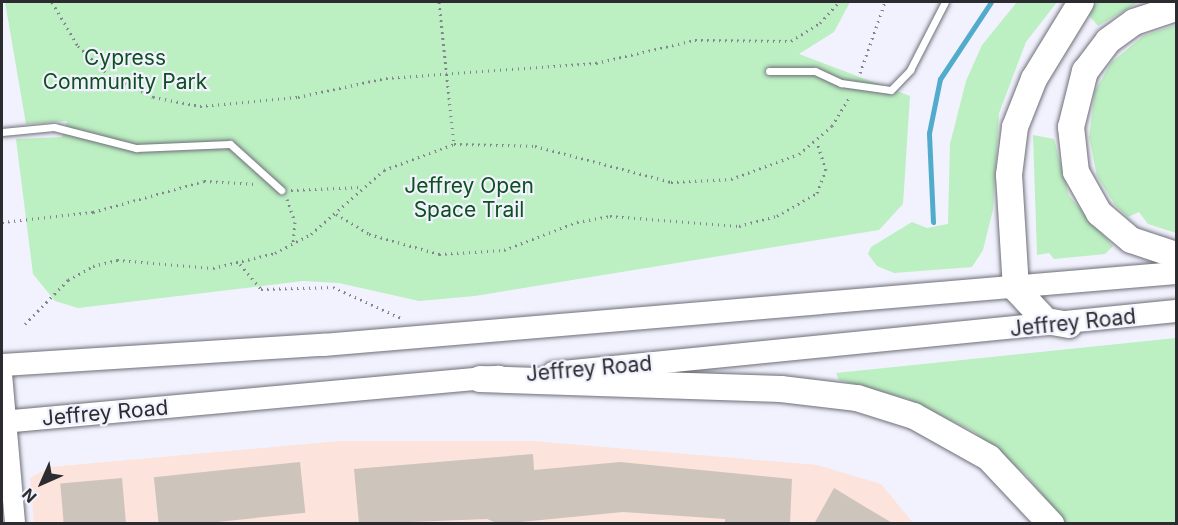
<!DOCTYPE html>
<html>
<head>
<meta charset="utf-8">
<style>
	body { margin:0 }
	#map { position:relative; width:1178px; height:525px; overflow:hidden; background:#f1f2fd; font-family:Inter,sans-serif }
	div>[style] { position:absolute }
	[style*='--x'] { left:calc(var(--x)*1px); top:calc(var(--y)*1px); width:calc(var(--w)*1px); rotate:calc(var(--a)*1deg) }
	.commercial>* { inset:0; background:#fce3db }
	.green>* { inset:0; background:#bcefc2 }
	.stream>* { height:5px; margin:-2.5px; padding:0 2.5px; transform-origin:2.5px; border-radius:2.5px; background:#51accb }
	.building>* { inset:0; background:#cdc4bc; transform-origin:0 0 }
	.path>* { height:3px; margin-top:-1.5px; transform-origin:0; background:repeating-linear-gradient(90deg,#85868d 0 1.5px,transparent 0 6px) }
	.roads { filter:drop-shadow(0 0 2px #6e6f79) drop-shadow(0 0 2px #6e6f79) }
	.lane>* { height:7px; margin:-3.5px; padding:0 3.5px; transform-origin:3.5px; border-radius:3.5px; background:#fff }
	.secondary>* { height:20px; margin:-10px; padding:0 10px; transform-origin:10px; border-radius:10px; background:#fff }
	.primary>* { height:22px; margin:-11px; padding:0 11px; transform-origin:11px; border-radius:11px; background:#fff }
	.highway>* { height:26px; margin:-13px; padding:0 13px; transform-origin:13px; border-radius:13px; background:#fff }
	span { translate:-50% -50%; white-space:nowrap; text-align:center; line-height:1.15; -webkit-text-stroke:4.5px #f1f2fd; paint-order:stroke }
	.park-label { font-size:21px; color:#0e501f }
	.street-label { font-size:21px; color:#2c2c30 }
	.frame { position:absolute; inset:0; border:3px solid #2c2c30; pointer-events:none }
	.north { position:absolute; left:12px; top:453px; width:60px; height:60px; -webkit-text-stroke:4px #f1f2fd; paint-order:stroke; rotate:225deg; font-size:16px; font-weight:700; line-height:24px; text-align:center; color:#2c2c30 }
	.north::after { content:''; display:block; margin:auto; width:21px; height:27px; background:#2c2c30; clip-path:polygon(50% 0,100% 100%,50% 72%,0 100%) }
</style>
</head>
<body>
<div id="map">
	<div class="commercial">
		<i style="clip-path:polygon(340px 441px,533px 441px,817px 465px,881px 484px,913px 523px,34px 523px,30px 478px,50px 467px)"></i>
	</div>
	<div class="green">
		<i style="clip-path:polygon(5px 2px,850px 2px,834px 32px,799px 54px,910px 96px,903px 204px,879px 230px,475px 296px,419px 301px,339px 283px,303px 281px,78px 308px,55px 301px,33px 274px,16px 139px,62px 137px,67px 121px,26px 124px)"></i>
		<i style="clip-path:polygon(1017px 2px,1057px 2px,1026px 42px,999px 113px,993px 210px,983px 250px,972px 267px,894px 273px,877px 266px,868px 254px,871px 247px,912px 222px,927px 228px,948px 224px,950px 144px,966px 81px,982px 45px)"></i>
		<i style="clip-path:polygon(1098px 2px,1139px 2px,1098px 26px,1087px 13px)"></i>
		<i style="clip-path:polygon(1176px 25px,1176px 233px,1148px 224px,1139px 212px,1128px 217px,1115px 205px,1097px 176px,1089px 137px,1095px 91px,1111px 63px,1143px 36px)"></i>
		<i style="clip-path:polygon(1033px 135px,1054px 139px,1069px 196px,1113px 246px,1105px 254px,1054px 259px,1049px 253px,1037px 255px)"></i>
		<i style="clip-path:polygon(1176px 338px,1176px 523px,1066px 523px,1026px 475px,973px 431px,908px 399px,839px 380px,836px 373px)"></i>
	</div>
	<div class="stream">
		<i style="--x:933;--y:222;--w:89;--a:-92.6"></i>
		<i style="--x:929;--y:133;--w:55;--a:-78.5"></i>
		<i style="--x:940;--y:79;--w:92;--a:-56.5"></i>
	</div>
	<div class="building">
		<i style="clip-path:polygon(533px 454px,534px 470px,620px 462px,792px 479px,790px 524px,725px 524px,725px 519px,623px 512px,499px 524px,487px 519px,359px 524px,354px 469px)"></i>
		<i style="left:300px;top:462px;width:51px;height:147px;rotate:84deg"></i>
		<i style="left:122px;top:478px;width:46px;height:62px;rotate:85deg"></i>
		<i style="clip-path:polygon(834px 488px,862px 505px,894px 524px,814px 524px)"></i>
	</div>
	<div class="path">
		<i style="--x:52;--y:2;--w:51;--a:59.4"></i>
		<i style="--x:78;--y:46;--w:42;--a:43.1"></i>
		<i style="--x:109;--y:75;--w:49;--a:26.6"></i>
		<i style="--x:153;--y:97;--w:48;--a:10.8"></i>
		<i style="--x:200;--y:106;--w:98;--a:-5.2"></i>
		<i style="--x:298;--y:97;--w:90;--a:-12.2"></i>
		<i style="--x:386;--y:78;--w:211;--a:-4.1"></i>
		<i style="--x:596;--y:63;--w:102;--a:-13.1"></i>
		<i style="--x:695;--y:40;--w:96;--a:0.6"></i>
		<i style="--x:791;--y:41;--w:34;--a:-32"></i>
		<i style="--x:820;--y:23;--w:28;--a:-48"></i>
		<i style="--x:439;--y:2;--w:143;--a:84"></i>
		<i style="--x:860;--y:73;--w:75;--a:-70.6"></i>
		<i style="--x:291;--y:190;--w:68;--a:-2.5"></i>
		<i style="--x:287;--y:199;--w:24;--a:71"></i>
		<i style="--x:295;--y:222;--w:22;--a:95"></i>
		<i style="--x:336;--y:214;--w:39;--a:31"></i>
		<i style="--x:369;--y:234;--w:73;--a:15.9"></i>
		<i style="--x:439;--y:254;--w:65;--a:-3.5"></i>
		<i style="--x:504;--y:250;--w:78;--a:-21"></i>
		<i style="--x:577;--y:222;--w:34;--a:-10"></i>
		<i style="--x:610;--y:216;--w:129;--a:4.4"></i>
		<i style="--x:739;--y:226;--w:39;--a:-15"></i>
		<i style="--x:777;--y:216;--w:46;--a:-29.9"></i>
		<i style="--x:817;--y:193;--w:25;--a:-69"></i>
		<i style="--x:826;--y:170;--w:29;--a:-108"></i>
		<i style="--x:2;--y:222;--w:92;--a:-6.3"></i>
		<i style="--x:93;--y:212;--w:115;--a:-15.6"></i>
		<i style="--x:204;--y:181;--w:51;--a:3.4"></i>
		<i style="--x:240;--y:264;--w:33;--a:50"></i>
		<i style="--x:261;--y:289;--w:72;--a:-1.6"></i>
		<i style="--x:333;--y:287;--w:75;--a:24.5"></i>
		<i style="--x:25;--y:324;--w:62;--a:-45.7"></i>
		<i style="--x:68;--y:280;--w:29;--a:-29"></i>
		<i style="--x:93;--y:266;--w:25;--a:-14"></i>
		<i style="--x:117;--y:260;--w:96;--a:4.8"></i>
		<i style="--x:213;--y:268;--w:64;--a:-13.6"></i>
		<i style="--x:275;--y:253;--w:41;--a:-27.8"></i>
		<i style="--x:311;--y:234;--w:97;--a:-41.2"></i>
		<i style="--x:384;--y:170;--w:75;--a:-20.4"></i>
		<i style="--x:454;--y:144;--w:81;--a:1.4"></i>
		<i style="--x:535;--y:146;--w:141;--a:14.8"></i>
		<i style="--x:671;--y:182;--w:60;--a:-2.9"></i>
		<i style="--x:731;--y:179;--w:72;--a:-20.2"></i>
		<i style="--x:799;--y:154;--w:43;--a:-40.3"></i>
		<i style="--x:832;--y:126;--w:35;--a:-59"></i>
	</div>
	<div class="roads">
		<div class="lane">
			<i style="--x:769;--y:71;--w:46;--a:0"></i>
			<i style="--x:815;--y:71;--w:29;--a:25"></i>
			<i style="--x:841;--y:83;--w:50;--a:8"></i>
			<i style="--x:891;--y:90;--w:28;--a:-46"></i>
			<i style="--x:910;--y:70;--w:76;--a:-62.8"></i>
			<i style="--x:2;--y:132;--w:52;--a:-5.5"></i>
			<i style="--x:54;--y:127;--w:85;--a:14.4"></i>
			<i style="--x:136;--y:148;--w:94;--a:-2.4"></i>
			<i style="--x:230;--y:144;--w:69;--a:42"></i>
		</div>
		<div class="secondary">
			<i style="--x:2;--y:374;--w:151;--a:85"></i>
		</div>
		<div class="primary">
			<i style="--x:2;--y:365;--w:322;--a:-3.6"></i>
			<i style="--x:323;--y:345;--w:856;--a:-4.82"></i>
			<i style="--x:553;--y:373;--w:626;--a:-5.68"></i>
			<i style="--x:2;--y:422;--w:499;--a:-5.2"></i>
		</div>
		<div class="highway">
			<i style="--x:1176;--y:8;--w:44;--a:161.6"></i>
			<i style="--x:1134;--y:22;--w:32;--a:144"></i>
			<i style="--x:1108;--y:41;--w:38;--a:127"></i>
			<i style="--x:1085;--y:71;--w:58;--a:104"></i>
			<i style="--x:1071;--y:127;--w:45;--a:83.7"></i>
			<i style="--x:1076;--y:172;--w:47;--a:60.7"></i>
			<i style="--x:1099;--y:213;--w:42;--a:40.2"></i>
			<i style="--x:1131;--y:240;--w:47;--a:18.4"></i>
			<i style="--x:1069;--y:325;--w:23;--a:-170"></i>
			<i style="--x:1046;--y:321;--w:44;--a:-133.2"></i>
			<i style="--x:1016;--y:289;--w:114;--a:-93.5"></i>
			<i style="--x:1009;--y:175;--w:48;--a:-82.9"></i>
			<i style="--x:1015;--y:127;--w:52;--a:-68.4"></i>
			<i style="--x:1034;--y:79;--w:90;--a:-58.6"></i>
			<i style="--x:480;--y:379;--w:301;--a:1.9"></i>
			<i style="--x:781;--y:389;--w:77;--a:6.8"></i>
			<i style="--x:857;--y:398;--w:60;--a:17.5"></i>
			<i style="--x:914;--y:416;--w:86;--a:29.2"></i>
			<i style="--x:989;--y:458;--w:91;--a:46.8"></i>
		</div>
	</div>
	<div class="park-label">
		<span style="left:125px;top:70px">Cypress<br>Community Park</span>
		<span style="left:469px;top:198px">Jeffrey Open<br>Space Trail</span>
	</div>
	<div class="street-label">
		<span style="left:1073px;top:323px;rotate:-6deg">Jeffrey Road</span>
		<span style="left:589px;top:369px;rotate:-5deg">Jeffrey Road</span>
		<span style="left:105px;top:413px;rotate:-5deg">Jeffrey Road</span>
	</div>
	<div class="frame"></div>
	<div class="north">N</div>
</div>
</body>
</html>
